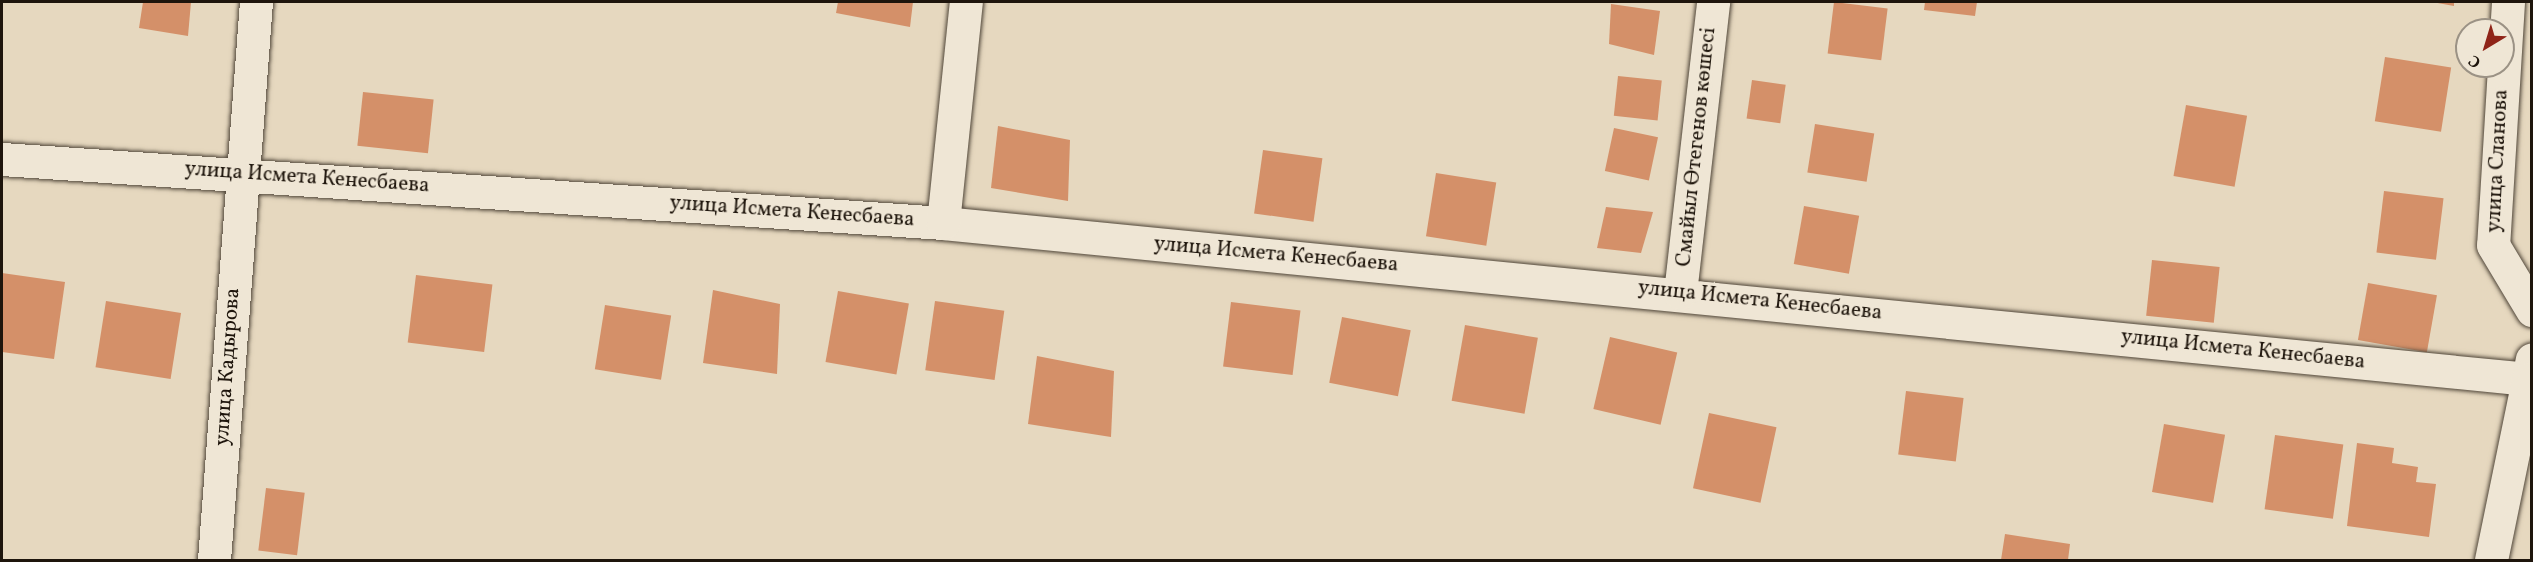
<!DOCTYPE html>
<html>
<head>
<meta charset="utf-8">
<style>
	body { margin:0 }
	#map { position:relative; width:2533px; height:562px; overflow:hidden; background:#e6d8bf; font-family:Vollkorn,serif }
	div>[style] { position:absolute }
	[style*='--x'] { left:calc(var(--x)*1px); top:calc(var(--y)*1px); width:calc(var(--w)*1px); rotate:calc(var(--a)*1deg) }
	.building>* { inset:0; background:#d49069; transform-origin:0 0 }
	.roads { filter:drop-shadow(0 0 2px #504639) drop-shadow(0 0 2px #504639) }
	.street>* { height:33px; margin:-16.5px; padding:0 16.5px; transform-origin:16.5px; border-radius:16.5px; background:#efe6d5 }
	span { translate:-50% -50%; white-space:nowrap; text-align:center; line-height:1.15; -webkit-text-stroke:6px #efe6d5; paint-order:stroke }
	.street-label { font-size:21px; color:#1e150c }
	.frame { position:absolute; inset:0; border:3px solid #1e150c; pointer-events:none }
	.north { position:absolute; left:2455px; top:18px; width:60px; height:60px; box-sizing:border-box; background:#efe6d5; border:2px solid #9b9285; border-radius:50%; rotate:218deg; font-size:16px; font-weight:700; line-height:24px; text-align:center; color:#1e150c }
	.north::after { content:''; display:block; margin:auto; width:21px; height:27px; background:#8f2418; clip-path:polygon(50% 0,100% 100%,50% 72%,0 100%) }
</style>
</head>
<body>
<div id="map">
	<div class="building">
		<i style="clip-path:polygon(143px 2px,191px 2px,188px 36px,139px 28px)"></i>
		<i style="clip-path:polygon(838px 2px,913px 2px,910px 27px,836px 13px)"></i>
		<i style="left:1834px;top:2px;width:54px;height:52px;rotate:7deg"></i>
		<i style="clip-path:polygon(1925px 2px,1977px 2px,1975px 16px,1924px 10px)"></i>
		<i style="clip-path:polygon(2432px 2px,2454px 2px,2454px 6px)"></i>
		<i style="clip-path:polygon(1611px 4px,1660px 11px,1654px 55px,1609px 44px)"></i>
		<i style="left:2385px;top:57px;width:67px;height:65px;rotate:9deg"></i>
		<i style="left:1618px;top:76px;width:44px;height:40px;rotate:6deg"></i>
		<i style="left:1752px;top:80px;width:34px;height:39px;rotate:8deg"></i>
		<i style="left:363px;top:92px;width:71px;height:54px;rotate:6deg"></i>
		<i style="left:2186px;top:105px;width:62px;height:72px;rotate:10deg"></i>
		<i style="left:1815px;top:124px;width:60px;height:49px;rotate:9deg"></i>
		<i style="clip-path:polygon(998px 126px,1070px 140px,1068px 201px,991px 188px)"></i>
		<i style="left:1614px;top:128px;width:45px;height:44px;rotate:12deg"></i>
		<i style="left:1263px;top:150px;width:60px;height:64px;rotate:8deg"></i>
		<i style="left:1436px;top:173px;width:61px;height:64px;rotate:9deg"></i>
		<i style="left:2384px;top:191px;width:60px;height:62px;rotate:7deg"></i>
		<i style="left:1804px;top:206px;width:56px;height:59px;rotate:10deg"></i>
		<i style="clip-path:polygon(1606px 207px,1653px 212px,1641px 253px,1597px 248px)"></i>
		<i style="left:2152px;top:260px;width:68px;height:56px;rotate:6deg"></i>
		<i style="clip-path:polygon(2px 273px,65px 282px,54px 359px,2px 352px)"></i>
		<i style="left:416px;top:275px;width:77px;height:68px;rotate:7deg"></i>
		<i style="left:2368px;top:283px;width:70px;height:58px;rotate:10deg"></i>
		<i style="clip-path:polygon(713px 290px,780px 304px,777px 374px,703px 363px)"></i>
		<i style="left:838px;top:291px;width:72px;height:72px;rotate:10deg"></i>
		<i style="left:106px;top:301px;width:76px;height:67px;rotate:9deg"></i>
		<i style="left:935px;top:301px;width:70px;height:70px;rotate:8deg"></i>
		<i style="left:1231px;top:302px;width:70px;height:65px;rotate:7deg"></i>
		<i style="left:605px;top:305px;width:67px;height:65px;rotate:9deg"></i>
		<i style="left:1342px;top:317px;width:70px;height:67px;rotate:11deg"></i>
		<i style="left:1465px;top:325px;width:74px;height:77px;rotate:10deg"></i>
		<i style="left:1610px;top:337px;width:69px;height:74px;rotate:13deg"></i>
		<i style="clip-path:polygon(1037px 356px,1114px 371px,1111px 437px,1028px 424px)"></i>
		<i style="left:1906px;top:391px;width:58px;height:64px;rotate:7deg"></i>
		<i style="left:1709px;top:413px;width:69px;height:77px;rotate:12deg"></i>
		<i style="left:2164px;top:424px;width:62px;height:69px;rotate:10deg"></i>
		<i style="left:2275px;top:435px;width:69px;height:75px;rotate:8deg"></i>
		<i style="clip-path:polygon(2357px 443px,2394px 448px,2392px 463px,2418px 467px,2416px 482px,2436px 484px,2429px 537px,2347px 526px)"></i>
		<i style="left:266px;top:488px;width:39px;height:63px;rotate:7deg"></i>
		<i style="clip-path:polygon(2005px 534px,2070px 544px,2068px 560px,2001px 560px)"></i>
	</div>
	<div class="roads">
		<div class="street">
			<i style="--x:2508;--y:2;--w:243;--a:93.5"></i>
			<i style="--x:2493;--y:245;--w:76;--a:59"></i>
			<i style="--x:2;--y:159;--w:943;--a:3.89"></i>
			<i style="--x:943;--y:223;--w:1593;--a:5.62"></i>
			<i style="--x:2528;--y:379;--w:20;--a:-79"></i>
			<i style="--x:943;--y:223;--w:222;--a:-84.1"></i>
			<i style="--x:1680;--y:293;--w:293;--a:-83.5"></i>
			<i style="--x:214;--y:560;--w:560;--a:-85.7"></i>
			<i style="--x:2491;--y:560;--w:185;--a:-78.4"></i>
		</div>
	</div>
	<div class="street-label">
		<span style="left:1697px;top:147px;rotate:-84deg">Смайыл Өтегенов көшесі</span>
		<span style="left:2498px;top:161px;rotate:-87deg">улица Сланова</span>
		<span style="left:307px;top:178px;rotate:4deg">улица Исмета Кенесбаева</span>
		<span style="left:792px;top:212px;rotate:4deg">улица Исмета Кенесбаева</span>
		<span style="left:1276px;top:255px;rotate:5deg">улица Исмета Кенесбаева</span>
		<span style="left:1760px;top:301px;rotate:6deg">улица Исмета Кенесбаева</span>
		<span style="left:2243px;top:350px;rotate:6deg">улица Исмета Кенесбаева</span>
		<span style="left:228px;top:367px;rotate:-86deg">улица Кадырова</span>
	</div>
	<div class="frame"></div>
	<div class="north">С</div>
</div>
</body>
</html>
